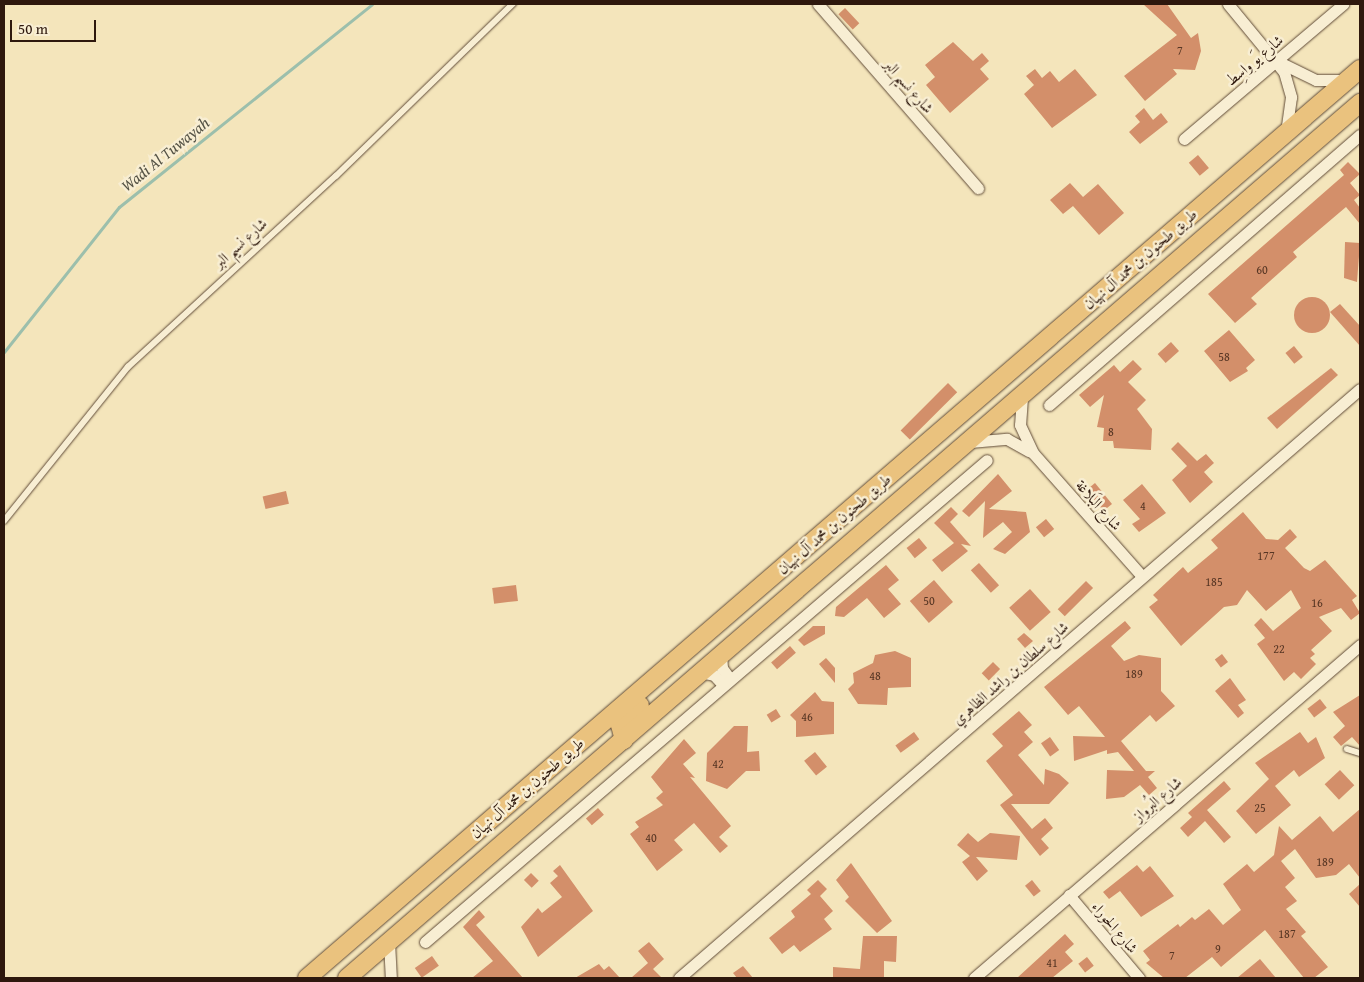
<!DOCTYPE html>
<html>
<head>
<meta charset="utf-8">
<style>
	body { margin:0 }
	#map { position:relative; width:1364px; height:982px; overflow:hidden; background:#f4e5bb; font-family:"Gentium Book Plus",Amiri,serif }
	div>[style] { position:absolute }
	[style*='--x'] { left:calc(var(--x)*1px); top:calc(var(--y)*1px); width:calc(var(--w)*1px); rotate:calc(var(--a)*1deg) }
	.stream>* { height:3px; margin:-1.5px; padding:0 1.5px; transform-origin:1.5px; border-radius:1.5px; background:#9cbfac }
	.building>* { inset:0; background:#d38f6a; transform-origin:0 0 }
	.round { border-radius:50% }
	.roads { filter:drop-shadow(0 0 1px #604b38) drop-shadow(0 0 1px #604b38) }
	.service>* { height:5.5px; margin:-2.75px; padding:0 2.75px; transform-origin:2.75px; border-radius:2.75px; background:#f8eed3 }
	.minor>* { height:11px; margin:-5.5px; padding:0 5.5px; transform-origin:5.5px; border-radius:5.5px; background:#f8eed3 }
	.primary>* { height:18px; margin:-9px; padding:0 9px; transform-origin:9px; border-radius:9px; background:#eac27e }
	span { translate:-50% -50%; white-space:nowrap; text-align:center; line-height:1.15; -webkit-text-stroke:5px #f8eed3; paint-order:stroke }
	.number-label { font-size:12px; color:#573624 }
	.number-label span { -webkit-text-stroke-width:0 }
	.street-label { font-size:15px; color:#2e180d }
	.water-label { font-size:16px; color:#545245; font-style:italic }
	.frame { position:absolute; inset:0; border:5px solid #2e180d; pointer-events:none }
	.scale { position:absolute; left:10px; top:20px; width:86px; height:22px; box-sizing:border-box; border:2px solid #2e180d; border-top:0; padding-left:6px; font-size:15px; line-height:18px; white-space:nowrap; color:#2e180d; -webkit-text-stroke:4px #f8eed3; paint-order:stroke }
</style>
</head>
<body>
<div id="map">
	<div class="stream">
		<i style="--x:4;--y:352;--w:185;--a:-51.6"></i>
		<i style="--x:119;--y:207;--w:324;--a:-38.7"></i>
	</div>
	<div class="building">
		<i style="clip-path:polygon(1143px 4px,1167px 4px,1191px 38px,1198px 33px,1201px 51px,1195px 70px,1173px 69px,1177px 74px,1145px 101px,1124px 76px,1177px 35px)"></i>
		<i style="left:845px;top:8px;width:21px;height:9px;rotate:47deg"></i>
		<i style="clip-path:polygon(953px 42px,973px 61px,982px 53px,989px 61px,980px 69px,989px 79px,950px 113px,926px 85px,935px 77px,925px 65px)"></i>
		<i style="clip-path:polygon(1035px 69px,1042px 78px,1050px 71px,1059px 82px,1075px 69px,1097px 95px,1052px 128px,1024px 94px,1034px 85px,1026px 76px)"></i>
		<i style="clip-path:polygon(1144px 108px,1153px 120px,1161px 113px,1168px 122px,1140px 144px,1129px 132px,1140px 122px,1135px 116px)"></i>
		<i style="left:1198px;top:155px;width:17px;height:12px;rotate:50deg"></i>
		<i style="clip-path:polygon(1348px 162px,1360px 174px,1350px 183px,1360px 195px,1354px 200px,1360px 208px,1360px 224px,1346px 207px,1293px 252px,1297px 257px,1251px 298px,1257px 304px,1235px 323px,1208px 294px,1344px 175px,1340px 170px)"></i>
		<i style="clip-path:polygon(1070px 183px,1083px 197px,1098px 184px,1124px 213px,1099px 235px,1073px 206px,1063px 214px,1050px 200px)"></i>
		<i style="clip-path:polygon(1345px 242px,1360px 243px,1357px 282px,1344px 278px)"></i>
		<i class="round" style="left:1294px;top:297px;width:36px;height:36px"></i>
		<i style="clip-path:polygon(1340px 304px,1360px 326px,1360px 346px,1330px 312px)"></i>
		<i style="clip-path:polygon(1229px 330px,1255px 360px,1246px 368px,1248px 371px,1230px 382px,1204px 351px)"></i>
		<i style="left:1171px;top:342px;width:12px;height:18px;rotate:48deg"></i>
		<i style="left:1294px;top:346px;width:14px;height:11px;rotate:51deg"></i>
		<i style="clip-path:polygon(1133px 360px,1142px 369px,1128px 382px,1146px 400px,1137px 409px,1152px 429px,1151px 450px,1114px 448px,1113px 441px,1103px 441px,1104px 428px,1097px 427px,1104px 395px,1090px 407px,1079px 395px,1114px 365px,1120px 372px)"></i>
		<i style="clip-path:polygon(1331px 368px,1338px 375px,1277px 429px,1267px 418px)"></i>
		<i style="left:948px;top:383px;width:13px;height:67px;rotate:45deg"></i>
		<i style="clip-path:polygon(1178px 442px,1197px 461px,1206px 454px,1214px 463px,1204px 472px,1213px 482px,1190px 503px,1172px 480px,1187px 466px,1171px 449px)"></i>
		<i style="clip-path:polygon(998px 474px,1012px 491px,989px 509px,1026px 512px,1030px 532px,1005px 554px,993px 549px,1012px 532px,1003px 522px,983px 538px,985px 501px,969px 517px,962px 511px)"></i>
		<i style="left:1095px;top:483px;width:27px;height:11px;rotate:51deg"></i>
		<i style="clip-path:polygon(1142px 484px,1166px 513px,1139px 532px,1132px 524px,1140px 519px,1123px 500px)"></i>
		<i style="left:286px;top:491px;width:13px;height:24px;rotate:77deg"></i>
		<i style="clip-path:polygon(951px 507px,958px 514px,950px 522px,971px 546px,961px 544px,968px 551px,942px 572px,932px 560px,954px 543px,934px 523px)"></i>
		<i style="clip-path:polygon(1243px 512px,1266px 539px,1278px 540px,1290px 529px,1297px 537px,1285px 548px,1304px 568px,1310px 571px,1325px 560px,1357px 596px,1352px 600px,1360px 613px,1351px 620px,1341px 608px,1319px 617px,1332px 631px,1311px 650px,1315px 654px,1310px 658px,1316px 664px,1301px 679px,1294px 672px,1284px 681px,1257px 644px,1265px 638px,1254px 625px,1261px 618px,1273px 631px,1301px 608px,1291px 590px,1266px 611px,1247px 590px,1237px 605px,1224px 607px,1181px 646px,1149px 607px,1158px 600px,1153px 595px,1183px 567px,1188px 573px,1218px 548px,1211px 540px)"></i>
		<i style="left:1046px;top:519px;width:13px;height:13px;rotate:51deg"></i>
		<i style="left:919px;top:538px;width:13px;height:16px;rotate:51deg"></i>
		<i style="left:979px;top:563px;width:30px;height:11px;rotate:48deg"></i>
		<i style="clip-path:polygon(886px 565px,899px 580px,888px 589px,901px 604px,884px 618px,867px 598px,844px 617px,835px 616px,836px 607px)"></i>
		<i style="left:934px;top:580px;width:29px;height:32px;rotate:49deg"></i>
		<i style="left:1086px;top:581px;width:10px;height:40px;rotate:45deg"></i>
		<i style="left:516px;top:585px;width:16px;height:24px;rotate:83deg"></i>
		<i style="left:1030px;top:589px;width:31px;height:28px;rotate:48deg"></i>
		<i style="clip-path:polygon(1125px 621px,1131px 628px,1111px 646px,1124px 661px,1139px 655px,1161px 658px,1161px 691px,1175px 706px,1156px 722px,1150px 715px,1121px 741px,1146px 771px,1155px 771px,1148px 777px,1157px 788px,1149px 795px,1140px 785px,1124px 797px,1106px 799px,1107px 770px,1134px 771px,1118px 752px,1107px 754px,1107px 750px,1074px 761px,1073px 736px,1105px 737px,1079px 706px,1068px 715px,1044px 687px)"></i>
		<i style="clip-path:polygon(813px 626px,825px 626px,825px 634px,804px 646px,798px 640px)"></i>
		<i style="clip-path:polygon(1024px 633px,1033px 641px,1025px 648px,1017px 639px)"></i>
		<i style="left:790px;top:646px;width:9px;height:25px;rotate:49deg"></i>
		<i style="clip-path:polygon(895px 651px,911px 658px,911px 687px,888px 688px,887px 705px,858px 704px,848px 689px,854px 683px,853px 673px,873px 663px,875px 655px)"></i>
		<i style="left:1222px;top:654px;width:10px;height:9px;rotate:53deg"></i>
		<i style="clip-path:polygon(826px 658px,835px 668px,835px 683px,819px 664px)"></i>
		<i style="left:993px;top:662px;width:10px;height:16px;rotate:45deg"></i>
		<i style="clip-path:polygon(1230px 678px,1246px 700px,1238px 705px,1244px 713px,1238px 718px,1215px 691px)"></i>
		<i style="clip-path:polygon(815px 692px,822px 701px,834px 702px,834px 734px,796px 737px,796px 721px,790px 715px)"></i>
		<i style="clip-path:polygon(1360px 695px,1360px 746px,1352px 737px,1341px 746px,1333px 737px,1345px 726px,1333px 712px)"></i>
		<i style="left:1320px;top:699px;width:11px;height:16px;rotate:52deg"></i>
		<i style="left:776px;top:709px;width:9px;height:11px;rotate:58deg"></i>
		<i style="clip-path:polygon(1019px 711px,1032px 725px,1024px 732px,1033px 742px,1018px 755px,1044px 785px,1045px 769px,1059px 774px,1069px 783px,1049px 804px,1011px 804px,1032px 829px,1045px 818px,1053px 828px,1041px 839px,1049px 848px,1040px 856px,1000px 805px,1013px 795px,986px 761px,1003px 746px,992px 734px)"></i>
		<i style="clip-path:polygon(734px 726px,748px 726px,747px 752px,759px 751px,760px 771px,746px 771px,727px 789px,706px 781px,707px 753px)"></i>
		<i style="left:914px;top:732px;width:9px;height:23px;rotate:54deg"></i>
		<i style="clip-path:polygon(1300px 732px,1308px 743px,1316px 737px,1325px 758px,1299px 777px,1294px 770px,1275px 786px,1291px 805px,1256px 834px,1236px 811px,1269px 779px,1255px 763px)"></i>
		<i style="left:1050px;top:737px;width:16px;height:11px;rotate:55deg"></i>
		<i style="clip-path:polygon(684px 739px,696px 753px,683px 764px,695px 778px,690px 777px,731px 826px,719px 837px,728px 846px,720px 853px,694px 823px,674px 840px,683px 850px,657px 871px,630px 834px,639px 827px,635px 822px,663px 805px,656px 798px,663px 792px,651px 777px)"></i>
		<i style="left:815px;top:752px;width:19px;height:14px;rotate:51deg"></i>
		<i style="left:1340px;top:770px;width:21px;height:21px;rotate:47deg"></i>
		<i style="clip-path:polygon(1224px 781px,1231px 789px,1207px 810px,1231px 837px,1224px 843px,1205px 821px,1188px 837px,1180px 828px,1192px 817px,1188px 813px)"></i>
		<i style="left:598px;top:808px;width:9px;height:16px;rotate:49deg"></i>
		<i style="clip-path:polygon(1360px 809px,1360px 878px,1349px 864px,1336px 875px,1316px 878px,1295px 849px,1281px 861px,1295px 878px,1285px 887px,1297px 901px,1286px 909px,1306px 932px,1301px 936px,1328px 967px,1314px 978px,1304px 978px,1265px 930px,1221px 967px,1212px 957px,1185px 978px,1164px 978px,1146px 963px,1150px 960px,1143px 951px,1178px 924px,1180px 927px,1192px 917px,1195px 920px,1209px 909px,1223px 925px,1241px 910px,1223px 884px,1247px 864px,1254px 872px,1274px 855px,1279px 826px,1292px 840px,1320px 816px,1333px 832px)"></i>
		<i style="clip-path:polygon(968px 833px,978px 842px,990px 833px,1020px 836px,1017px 860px,976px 857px,988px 871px,977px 881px,962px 862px,970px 856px,957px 845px)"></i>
		<i style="clip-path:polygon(851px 863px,892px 921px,877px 933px,845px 901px,849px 897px,836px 880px)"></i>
		<i style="clip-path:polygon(560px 865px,593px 911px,538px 957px,521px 927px,538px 908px,542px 913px,562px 897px,550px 883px,558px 876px,553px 871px)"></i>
		<i style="clip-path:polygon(1137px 865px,1143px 872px,1150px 866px,1174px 896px,1141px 917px,1120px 891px,1109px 899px,1103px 892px)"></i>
		<i style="left:531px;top:873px;width:11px;height:10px;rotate:45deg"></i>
		<i style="clip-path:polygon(818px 880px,827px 889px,820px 896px,833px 911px,824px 919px,832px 929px,800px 952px,794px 945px,782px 954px,769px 938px,795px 917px,791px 911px,811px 894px,807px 890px)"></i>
		<i style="left:1032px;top:880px;width:14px;height:9px;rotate:51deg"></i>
		<i style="clip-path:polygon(1360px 884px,1360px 907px,1349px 894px)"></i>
		<i style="clip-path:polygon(479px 910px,485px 917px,476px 925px,523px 978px,472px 978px,493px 961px,463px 927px)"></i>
		<i style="clip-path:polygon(1065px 934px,1074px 944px,1065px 952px,1073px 961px,1052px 978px,1017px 978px)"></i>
		<i style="clip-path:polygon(863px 936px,897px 936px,896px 962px,884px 961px,884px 978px,833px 978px,833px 967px,860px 969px)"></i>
		<i style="clip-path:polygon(649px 942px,664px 959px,653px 969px,662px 978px,631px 978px,648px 963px,638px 951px)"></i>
		<i style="left:432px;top:956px;width:12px;height:21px;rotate:55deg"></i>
		<i style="left:1087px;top:957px;width:11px;height:11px;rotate:52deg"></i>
		<i style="clip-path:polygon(1260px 959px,1276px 978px,1237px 978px)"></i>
		<i style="clip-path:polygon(599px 964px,604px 970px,609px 966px,620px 978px,575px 978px)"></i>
		<i style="clip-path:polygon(743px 966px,753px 978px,737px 978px,733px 973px)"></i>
	</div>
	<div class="roads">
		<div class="service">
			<i style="--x:4;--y:521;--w:198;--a:-51.2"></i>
			<i style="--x:128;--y:367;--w:282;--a:-42.6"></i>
			<i style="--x:336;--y:176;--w:247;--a:-44.2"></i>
			<i style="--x:1347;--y:749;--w:14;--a:17"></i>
		</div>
		<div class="minor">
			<i style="--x:818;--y:4;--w:244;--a:49"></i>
			<i style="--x:1228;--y:4;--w:88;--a:50.5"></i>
			<i style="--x:1284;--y:72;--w:26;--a:74"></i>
			<i style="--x:1291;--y:97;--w:35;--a:98"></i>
			<i style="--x:1281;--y:63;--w:39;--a:26"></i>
			<i style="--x:1316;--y:80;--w:32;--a:0"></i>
			<i style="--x:1184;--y:139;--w:209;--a:-40.3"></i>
			<i style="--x:1022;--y:397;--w:28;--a:94"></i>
			<i style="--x:1020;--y:425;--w:31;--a:65"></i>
			<i style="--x:1033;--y:453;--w:164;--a:48.5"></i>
			<i style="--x:1049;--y:405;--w:412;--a:-41"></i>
			<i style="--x:970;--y:442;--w:37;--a:-5"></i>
			<i style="--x:1007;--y:439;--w:25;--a:29"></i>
			<i style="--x:721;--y:654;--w:14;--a:86"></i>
			<i style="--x:722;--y:668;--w:14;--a:54"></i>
			<i style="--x:700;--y:672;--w:14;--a:12"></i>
			<i style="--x:714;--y:675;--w:13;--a:48"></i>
			<i style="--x:1069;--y:895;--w:109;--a:49.9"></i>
			<i style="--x:389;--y:942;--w:36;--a:87"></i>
			<i style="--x:425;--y:942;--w:740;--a:-40.62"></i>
			<i style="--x:679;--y:978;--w:900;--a:-40.86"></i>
			<i style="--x:974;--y:978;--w:510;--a:-40.78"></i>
		</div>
		<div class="primary">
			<i style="--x:624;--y:740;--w:16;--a:-105"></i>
			<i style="--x:620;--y:725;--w:28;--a:-45"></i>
			<i style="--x:307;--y:978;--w:1391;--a:-40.8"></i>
			<i style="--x:347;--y:978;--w:1339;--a:-40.82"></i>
		</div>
	</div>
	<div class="number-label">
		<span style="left:1180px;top:51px">7</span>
		<span style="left:1262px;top:270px">60</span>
		<span style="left:1224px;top:357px">58</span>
		<span style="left:1111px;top:432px">8</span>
		<span style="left:1143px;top:506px">4</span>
		<span style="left:1266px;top:556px">177</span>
		<span style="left:1214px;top:582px">185</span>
		<span style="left:929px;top:601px">50</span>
		<span style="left:1317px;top:603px">16</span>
		<span style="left:1279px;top:649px">22</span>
		<span style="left:1134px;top:674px">189</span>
		<span style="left:875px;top:676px">48</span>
		<span style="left:807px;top:717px">46</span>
		<span style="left:718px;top:764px">42</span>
		<span style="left:1260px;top:808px">25</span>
		<span style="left:651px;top:838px">40</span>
		<span style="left:1325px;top:862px">189</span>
		<span style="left:1287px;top:934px">187</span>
		<span style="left:1218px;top:949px">9</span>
		<span style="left:1172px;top:956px">7</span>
		<span style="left:1052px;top:963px">41</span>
	</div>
	<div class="street-label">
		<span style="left:1254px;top:60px;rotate:-40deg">شارع يَو واسِط</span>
		<span style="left:909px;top:86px;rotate:49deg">شارع نسيم البر</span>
		<span style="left:240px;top:243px;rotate:-42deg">شارع نسيم البر</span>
		<span style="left:1140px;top:259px;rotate:-41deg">طريق طحنون بن محمد آل نهيان</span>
		<span style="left:1099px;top:505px;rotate:49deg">شارع البَلاغة</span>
		<span style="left:834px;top:524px;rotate:-41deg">طريق طحنون بن محمد آل نهيان</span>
		<span style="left:1010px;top:673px;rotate:-41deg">شارع سلطان بن راشد الظاهري</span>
		<span style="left:527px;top:788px;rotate:-41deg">طريق طحنون بن محمد آل نهيان</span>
		<span style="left:1157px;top:799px;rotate:-41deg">شارع البُرواز</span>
		<span style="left:1115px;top:927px;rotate:50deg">شارع الحوراء</span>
	</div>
	<div class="water-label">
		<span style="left:165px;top:154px;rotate:-39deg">Wadi Al Tuwayah</span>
	</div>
	<div class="frame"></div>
	<div class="scale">50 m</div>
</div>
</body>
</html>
